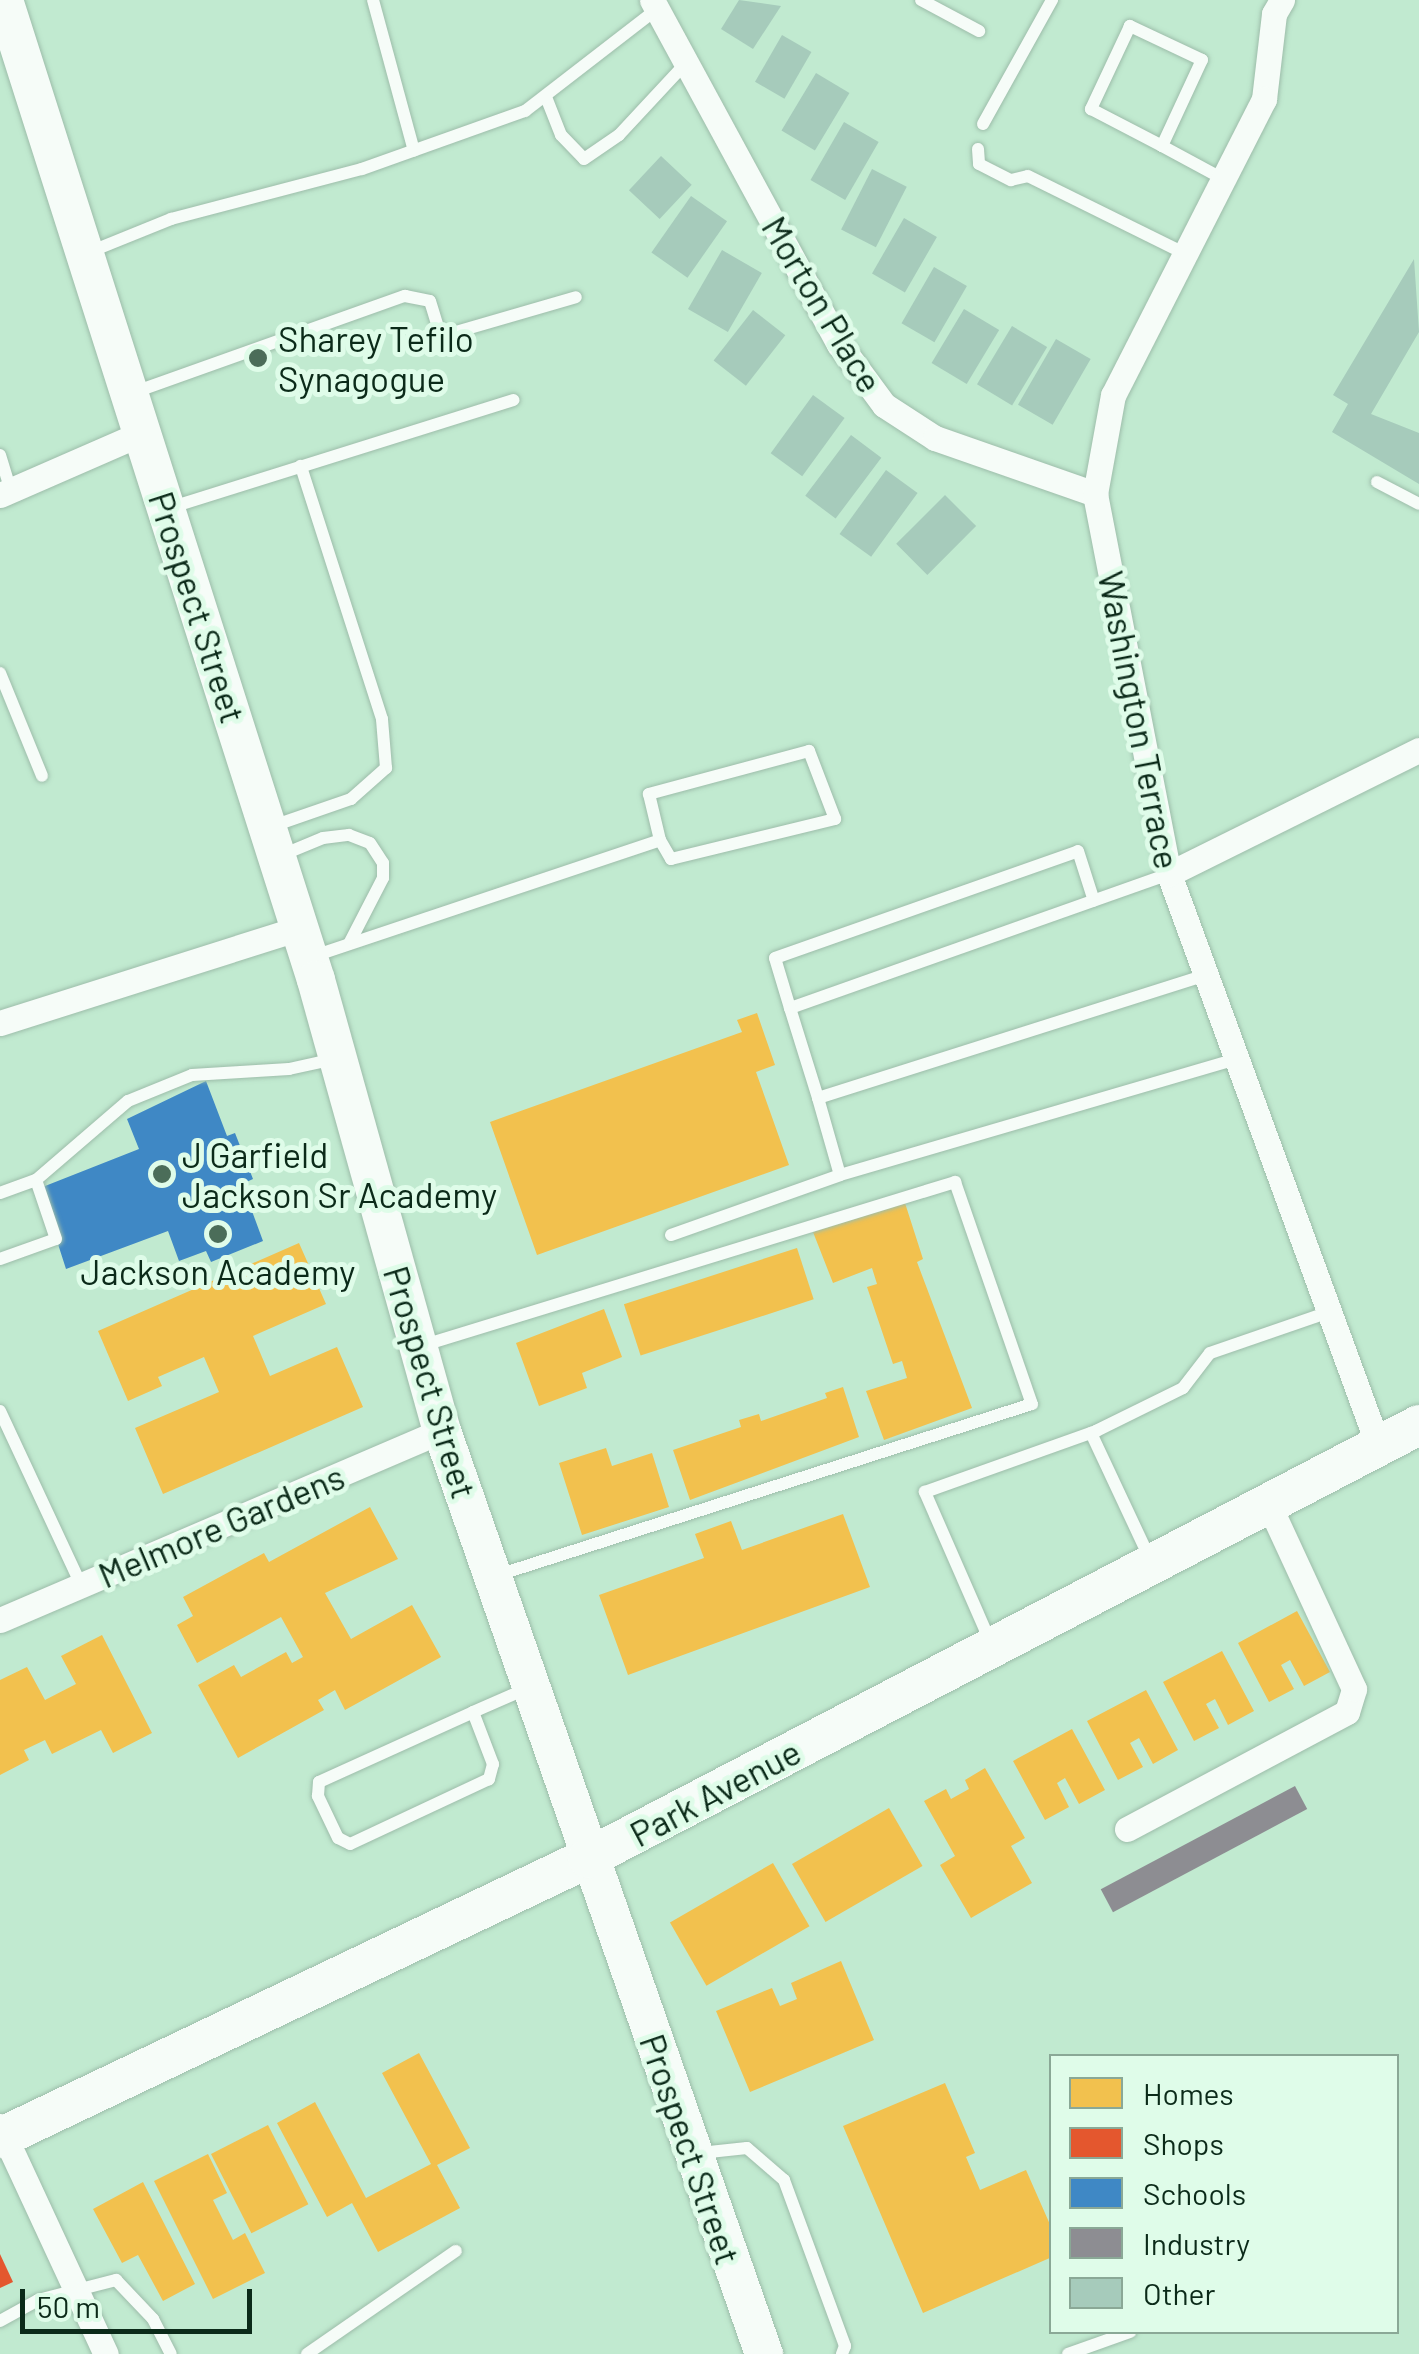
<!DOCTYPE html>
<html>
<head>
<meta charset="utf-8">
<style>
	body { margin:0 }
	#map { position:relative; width:1419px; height:2354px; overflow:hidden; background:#c1ead0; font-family:Barlow,sans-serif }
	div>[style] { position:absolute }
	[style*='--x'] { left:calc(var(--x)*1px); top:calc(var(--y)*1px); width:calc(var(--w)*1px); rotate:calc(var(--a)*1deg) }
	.homes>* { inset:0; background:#f2c14e; transform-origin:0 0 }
	.shops>* { inset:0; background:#e4572e }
	.schools>* { inset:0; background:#3f88c5 }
	.industry>* { inset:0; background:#8d8d92; transform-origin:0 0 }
	.building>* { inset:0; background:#a6cbbb; transform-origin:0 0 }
	.roads { filter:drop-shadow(0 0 2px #9dbdaa) drop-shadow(0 0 2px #9dbdaa) }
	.lane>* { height:12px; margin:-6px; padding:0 6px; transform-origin:6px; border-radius:6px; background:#f6fcf8 }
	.street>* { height:25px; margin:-12.5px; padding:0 12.5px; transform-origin:12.5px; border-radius:12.5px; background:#f6fcf8 }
	.secondary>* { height:38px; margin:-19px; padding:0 19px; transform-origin:19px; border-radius:19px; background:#f6fcf8 }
	.primary>* { height:40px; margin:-20px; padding:0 20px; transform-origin:20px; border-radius:20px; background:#f6fcf8 }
	.dots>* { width:28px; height:28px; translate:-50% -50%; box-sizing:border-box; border:5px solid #dffce9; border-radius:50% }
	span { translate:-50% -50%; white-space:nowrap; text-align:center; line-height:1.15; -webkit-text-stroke:10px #dffce9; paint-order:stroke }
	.street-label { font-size:35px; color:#0b2a19 }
	.poi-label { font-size:35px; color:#0b2a19 }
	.left { translate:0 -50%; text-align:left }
	.legend { position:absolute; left:1049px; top:2054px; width:350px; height:280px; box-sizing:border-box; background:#dffce9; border:2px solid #8aa896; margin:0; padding:12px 18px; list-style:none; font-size:30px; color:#0b2a19 }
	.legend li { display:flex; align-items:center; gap:20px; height:50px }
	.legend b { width:50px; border:2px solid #8aa896 }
	.scale { position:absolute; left:20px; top:2289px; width:232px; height:45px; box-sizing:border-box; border:5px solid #0b2a19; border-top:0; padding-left:12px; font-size:30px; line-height:35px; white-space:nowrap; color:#0b2a19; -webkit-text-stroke:8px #dffce9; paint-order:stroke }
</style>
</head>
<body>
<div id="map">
	<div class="homes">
		<i style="clip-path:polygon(757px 1013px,775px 1065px,756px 1072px,789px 1165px,537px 1255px,490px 1122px,742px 1032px,737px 1020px)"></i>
		<i style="clip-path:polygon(905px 1203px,923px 1259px,917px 1262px,972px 1408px,884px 1440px,866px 1391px,907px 1378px,902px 1361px,893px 1364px,867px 1287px,877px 1284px,872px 1268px,833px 1283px,813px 1232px)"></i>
		<i style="clip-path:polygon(299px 1243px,326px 1304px,253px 1336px,270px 1376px,337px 1347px,363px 1407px,163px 1494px,135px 1428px,219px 1392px,204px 1357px,158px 1377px,162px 1386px,128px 1401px,98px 1331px)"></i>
		<i style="left:797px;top:1248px;width:54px;height:182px;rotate:72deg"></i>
		<i style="clip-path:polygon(604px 1309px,622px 1357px,582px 1373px,587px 1388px,539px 1406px,516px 1343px)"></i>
		<i style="clip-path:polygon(843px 1387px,859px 1437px,690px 1500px,673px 1450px,741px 1427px,739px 1420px,759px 1414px,761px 1421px,827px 1398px,825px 1393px)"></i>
		<i style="clip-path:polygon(606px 1448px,612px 1466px,652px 1453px,669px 1507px,582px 1535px,559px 1463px)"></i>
		<i style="clip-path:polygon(370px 1507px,398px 1559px,325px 1593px,351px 1639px,412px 1605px,441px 1657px,345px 1710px,335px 1690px,318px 1700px,324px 1710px,238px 1758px,198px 1685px,234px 1665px,241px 1677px,286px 1652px,292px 1663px,303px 1657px,281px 1617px,197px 1663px,177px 1625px,193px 1616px,183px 1597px,264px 1553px,269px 1562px)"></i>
		<i style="clip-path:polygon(843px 1514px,870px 1587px,628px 1675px,599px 1595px,704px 1558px,695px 1534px,731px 1521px,742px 1550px)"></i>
		<i style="clip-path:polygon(1297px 1611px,1330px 1672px,1304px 1686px,1290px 1660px,1281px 1665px,1294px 1689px,1269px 1702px,1238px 1643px)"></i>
		<i style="clip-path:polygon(102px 1635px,152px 1733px,113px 1753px,101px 1730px,52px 1754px,45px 1740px,24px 1750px,29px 1760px,0 1775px,0 1680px,27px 1667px,45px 1700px,76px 1684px,61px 1656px)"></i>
		<i style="clip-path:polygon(1222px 1651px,1254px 1711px,1228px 1725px,1215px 1699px,1206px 1704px,1219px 1728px,1194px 1741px,1163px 1682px)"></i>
		<i style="clip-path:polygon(1146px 1690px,1178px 1750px,1153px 1764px,1139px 1738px,1130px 1743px,1143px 1767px,1118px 1780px,1087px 1721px)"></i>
		<i style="clip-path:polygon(1072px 1729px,1105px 1790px,1079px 1804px,1065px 1778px,1057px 1783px,1069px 1807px,1045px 1820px,1013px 1761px)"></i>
		<i style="clip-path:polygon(985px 1768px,1025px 1838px,1011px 1846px,1032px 1883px,971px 1918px,940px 1865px,955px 1856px,924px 1801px,946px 1789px,951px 1799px,969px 1789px,965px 1780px)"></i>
		<i style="left:889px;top:1808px;width:67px;height:112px;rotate:60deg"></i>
		<i style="left:773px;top:1863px;width:73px;height:119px;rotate:60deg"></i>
		<i style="clip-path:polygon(841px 1961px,874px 2040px,750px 2092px,716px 2011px,772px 1988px,780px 2006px,797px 1999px,791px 1983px)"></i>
		<i style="clip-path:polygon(419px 2053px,470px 2148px,437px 2165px,460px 2208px,378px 2252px,352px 2203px,327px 2217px,277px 2123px,315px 2102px,366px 2198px,431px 2164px,382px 2073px)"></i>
		<i style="clip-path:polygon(945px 2083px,975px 2153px,966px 2157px,980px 2190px,1026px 2170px,1052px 2229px,1052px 2257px,923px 2313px,843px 2126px)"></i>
		<i style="left:268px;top:2125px;width:89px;height:64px;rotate:63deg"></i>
		<i style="clip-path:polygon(208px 2154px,227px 2193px,213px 2200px,233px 2240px,245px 2233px,265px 2273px,213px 2299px,154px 2181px)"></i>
		<i style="clip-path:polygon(143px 2182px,195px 2284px,163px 2301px,138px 2255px,122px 2263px,93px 2209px)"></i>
	</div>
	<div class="shops">
		<i style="clip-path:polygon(0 2254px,13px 2282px,0 2288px)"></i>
	</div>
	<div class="schools">
		<i style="clip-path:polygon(206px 1081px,227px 1136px,235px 1133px,253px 1179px,242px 1184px,263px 1241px,211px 1262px,206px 1251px,179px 1261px,168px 1231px,66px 1269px,40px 1188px,139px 1149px,127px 1119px)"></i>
	</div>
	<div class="industry">
		<i style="left:1295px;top:1786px;width:26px;height:220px;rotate:62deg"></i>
	</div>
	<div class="building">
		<i style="clip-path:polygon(739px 0,781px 6px,753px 49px,721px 29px)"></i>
		<i style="left:782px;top:35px;width:34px;height:54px;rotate:30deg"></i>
		<i style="left:816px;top:73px;width:39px;height:67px;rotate:31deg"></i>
		<i style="left:844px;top:122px;width:40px;height:67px;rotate:30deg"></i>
		<i style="left:661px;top:156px;width:42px;height:47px;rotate:43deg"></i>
		<i style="left:872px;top:169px;width:39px;height:68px;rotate:27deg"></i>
		<i style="left:691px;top:196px;width:44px;height:69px;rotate:35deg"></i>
		<i style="left:904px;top:218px;width:38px;height:64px;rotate:30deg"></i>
		<i style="left:722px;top:250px;width:46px;height:68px;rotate:30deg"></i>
		<i style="clip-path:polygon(1414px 259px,1419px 332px,1371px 414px,1419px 433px,1419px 484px,1332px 432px,1348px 404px,1333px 395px)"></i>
		<i style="left:934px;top:267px;width:38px;height:65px;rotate:30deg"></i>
		<i style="left:964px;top:309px;width:41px;height:63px;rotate:31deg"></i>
		<i style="left:753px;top:310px;width:41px;height:64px;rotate:38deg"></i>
		<i style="left:1012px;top:326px;width:41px;height:68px;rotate:31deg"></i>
		<i style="left:1056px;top:339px;width:40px;height:76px;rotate:30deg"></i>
		<i style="left:813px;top:395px;width:39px;height:72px;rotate:36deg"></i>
		<i style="left:851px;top:435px;width:38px;height:76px;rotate:37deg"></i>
		<i style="left:886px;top:470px;width:39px;height:79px;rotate:36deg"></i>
		<i style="left:945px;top:495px;width:44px;height:69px;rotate:45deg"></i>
	</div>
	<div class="roads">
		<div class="lane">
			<i style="--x:373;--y:0;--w:156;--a:74.8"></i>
			<i style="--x:921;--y:0;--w:66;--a:28.1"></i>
			<i style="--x:546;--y:97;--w:41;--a:68.5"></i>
			<i style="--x:561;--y:135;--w:33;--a:46"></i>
			<i style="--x:584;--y:159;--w:42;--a:-34.4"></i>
			<i style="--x:619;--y:135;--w:98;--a:-47.1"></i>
			<i style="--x:983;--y:124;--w:142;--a:-60.9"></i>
			<i style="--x:1162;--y:146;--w:95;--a:-65.1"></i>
			<i style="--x:1202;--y:60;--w:80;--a:-154.7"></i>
			<i style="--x:1130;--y:26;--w:92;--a:115.2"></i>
			<i style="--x:1091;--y:109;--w:80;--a:27.5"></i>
			<i style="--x:1162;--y:146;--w:69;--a:28.4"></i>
			<i style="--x:978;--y:149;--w:15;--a:86"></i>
			<i style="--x:979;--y:164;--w:36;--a:27"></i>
			<i style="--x:1011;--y:180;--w:17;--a:-13"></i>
			<i style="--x:1028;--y:176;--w:174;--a:26.3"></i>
			<i style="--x:87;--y:253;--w:91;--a:-22"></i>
			<i style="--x:171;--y:219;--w:197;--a:-14.7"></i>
			<i style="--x:362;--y:169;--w:173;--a:-19.6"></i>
			<i style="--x:525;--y:111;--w:167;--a:-37.7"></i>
			<i style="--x:132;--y:393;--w:290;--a:-19.6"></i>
			<i style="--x:405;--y:296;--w:25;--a:11"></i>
			<i style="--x:430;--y:301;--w:28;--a:73"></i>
			<i style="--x:438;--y:328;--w:13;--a:29"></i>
			<i style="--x:449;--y:334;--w:132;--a:-16.2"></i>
			<i style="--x:0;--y:455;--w:37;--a:73"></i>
			<i style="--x:1377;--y:482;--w:47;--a:27.6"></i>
			<i style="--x:169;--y:508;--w:361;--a:-17.4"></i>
			<i style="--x:0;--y:673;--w:111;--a:67.8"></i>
			<i style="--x:270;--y:827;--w:86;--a:-19.1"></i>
			<i style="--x:351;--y:799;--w:47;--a:-41.5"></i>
			<i style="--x:386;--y:768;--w:49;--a:-94.7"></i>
			<i style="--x:382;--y:719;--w:266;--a:-107.8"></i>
			<i style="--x:282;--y:855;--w:44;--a:-22.5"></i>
			<i style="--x:323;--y:838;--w:26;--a:-7"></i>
			<i style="--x:349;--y:835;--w:22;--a:21"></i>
			<i style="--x:370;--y:843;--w:24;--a:57"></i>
			<i style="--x:383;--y:863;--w:15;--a:90"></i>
			<i style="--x:383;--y:878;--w:74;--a:117.3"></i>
			<i style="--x:1169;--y:874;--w:402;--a:160.5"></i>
			<i style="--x:790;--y:1008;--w:94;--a:72.7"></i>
			<i style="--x:818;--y:1098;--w:407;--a:-17.6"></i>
			<i style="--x:311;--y:957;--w:368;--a:-18.5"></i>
			<i style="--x:660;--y:840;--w:22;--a:60"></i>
			<i style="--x:671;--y:859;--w:169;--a:-13.7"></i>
			<i style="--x:835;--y:819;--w:73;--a:-110.9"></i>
			<i style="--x:809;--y:751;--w:166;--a:165"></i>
			<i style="--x:649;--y:794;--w:47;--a:76.6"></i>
			<i style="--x:790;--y:1008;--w:52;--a:-106.7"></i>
			<i style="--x:775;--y:958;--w:321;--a:-19.4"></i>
			<i style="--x:1078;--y:851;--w:52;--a:72.3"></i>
			<i style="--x:818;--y:1098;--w:80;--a:74.1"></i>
			<i style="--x:840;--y:1175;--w:413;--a:-16.3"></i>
			<i style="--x:0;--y:1193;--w:38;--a:-20"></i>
			<i style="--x:36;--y:1180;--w:121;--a:-40.7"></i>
			<i style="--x:128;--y:1101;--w:69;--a:-22.1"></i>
			<i style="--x:192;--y:1075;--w:97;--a:-3.5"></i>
			<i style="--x:289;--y:1069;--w:46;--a:-12.5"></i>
			<i style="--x:671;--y:1235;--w:179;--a:-19.5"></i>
			<i style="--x:0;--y:1259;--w:59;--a:-19.7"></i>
			<i style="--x:56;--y:1239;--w:62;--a:-108.7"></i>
			<i style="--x:421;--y:1346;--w:559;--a:-17.07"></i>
			<i style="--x:955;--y:1182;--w:235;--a:70.9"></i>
			<i style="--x:1032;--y:1404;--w:561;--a:162.24"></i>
			<i style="--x:0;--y:1411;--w:192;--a:65"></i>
			<i style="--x:1091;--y:1433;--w:141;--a:64.9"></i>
			<i style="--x:990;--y:1641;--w:163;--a:-113.6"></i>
			<i style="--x:925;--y:1492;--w:182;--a:-19.6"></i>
			<i style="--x:1096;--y:1431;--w:97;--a:-26.3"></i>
			<i style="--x:1183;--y:1388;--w:44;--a:-52.4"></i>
			<i style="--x:1210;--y:1353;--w:126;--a:-19"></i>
			<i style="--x:473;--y:1712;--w:56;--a:69"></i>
			<i style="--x:493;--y:1764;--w:16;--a:105"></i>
			<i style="--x:489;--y:1779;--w:153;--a:154.9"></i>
			<i style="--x:350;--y:1844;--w:13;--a:-153"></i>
			<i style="--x:338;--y:1838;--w:47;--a:-115.5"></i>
			<i style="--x:318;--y:1796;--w:14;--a:-86"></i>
			<i style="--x:319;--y:1782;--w:169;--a:-24.4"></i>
			<i style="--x:473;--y:1712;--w:60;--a:-23.6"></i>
			<i style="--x:700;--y:2153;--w:47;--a:-6.1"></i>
			<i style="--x:747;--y:2148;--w:49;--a:40.9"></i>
			<i style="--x:784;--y:2180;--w:177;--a:69.8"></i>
			<i style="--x:845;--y:2346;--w:9;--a:111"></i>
			<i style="--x:0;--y:2321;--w:43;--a:-28.9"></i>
			<i style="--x:38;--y:2300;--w:81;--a:-14.4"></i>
			<i style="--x:116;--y:2280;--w:54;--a:46.5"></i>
			<i style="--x:153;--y:2319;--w:39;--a:63"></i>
			<i style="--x:307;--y:2354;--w:181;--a:-34.7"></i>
			<i style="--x:1068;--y:2354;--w:66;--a:-19.5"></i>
		</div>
		<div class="street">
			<i style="--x:652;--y:0;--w:392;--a:61.5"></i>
			<i style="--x:839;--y:344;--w:76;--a:53.6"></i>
			<i style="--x:884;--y:405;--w:61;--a:32.9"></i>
			<i style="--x:935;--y:438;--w:170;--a:19.3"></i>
			<i style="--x:1282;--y:0;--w:16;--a:120"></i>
			<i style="--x:1274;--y:14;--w:86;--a:96.7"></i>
			<i style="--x:1264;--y:99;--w:332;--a:117"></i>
			<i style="--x:1113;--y:395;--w:101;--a:100.3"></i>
			<i style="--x:1095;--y:494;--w:387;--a:79"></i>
			<i style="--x:1169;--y:874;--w:608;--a:69.9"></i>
			<i style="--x:0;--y:495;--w:155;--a:-23.6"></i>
			<i style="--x:1169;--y:874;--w:279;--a:-26.4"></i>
			<i style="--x:0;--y:1023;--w:314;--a:-17.6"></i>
			<i style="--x:0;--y:1620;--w:481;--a:-23.2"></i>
			<i style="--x:1127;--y:1829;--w:249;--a:-28"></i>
			<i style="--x:1347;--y:1712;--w:24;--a:-73"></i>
			<i style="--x:1354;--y:1689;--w:205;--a:-114.8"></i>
			<i style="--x:0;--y:2126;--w:251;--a:65.1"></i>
		</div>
		<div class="secondary">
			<i style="--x:4;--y:0;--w:1028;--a:72.34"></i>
			<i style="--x:316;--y:980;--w:468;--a:74.4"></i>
			<i style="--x:442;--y:1431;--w:978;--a:70.77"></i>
		</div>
		<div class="primary">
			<i style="--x:0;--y:2138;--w:651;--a:-25.46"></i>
			<i style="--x:588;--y:1858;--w:937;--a:-27.52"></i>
		</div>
	</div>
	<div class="dots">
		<i style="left:258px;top:358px;background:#4b6d59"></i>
		<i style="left:162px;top:1174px;background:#4b6d59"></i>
		<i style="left:218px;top:1234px;background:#4b6d59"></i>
	</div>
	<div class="street-label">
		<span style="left:823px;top:304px;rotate:59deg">Morton Place</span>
		<span style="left:198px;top:607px;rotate:72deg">Prospect Street</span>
		<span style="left:1140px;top:720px;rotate:79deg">Washington Terrace</span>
		<span style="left:431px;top:1382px;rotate:73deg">Prospect Street</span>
		<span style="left:221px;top:1525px;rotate:-23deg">Melmore Gardens</span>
		<span style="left:715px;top:1792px;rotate:-28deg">Park Avenue</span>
		<span style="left:691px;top:2149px;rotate:71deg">Prospect Street</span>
	</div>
	<div class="poi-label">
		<span class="left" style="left:278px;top:358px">Sharey Tefilo<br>Synagogue</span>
		<span class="left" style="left:182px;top:1174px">J Garfield<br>Jackson Sr Academy</span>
		<span style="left:218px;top:1271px">Jackson Academy</span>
	</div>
	<ul class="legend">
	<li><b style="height:28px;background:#f2c14e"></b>Homes</li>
	<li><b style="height:28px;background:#e4572e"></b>Shops</li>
	<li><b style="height:28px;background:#3f88c5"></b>Schools</li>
	<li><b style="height:28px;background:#8d8d92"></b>Industry</li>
	<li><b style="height:28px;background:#a6cbbb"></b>Other</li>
	</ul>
	<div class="scale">50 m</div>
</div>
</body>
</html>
